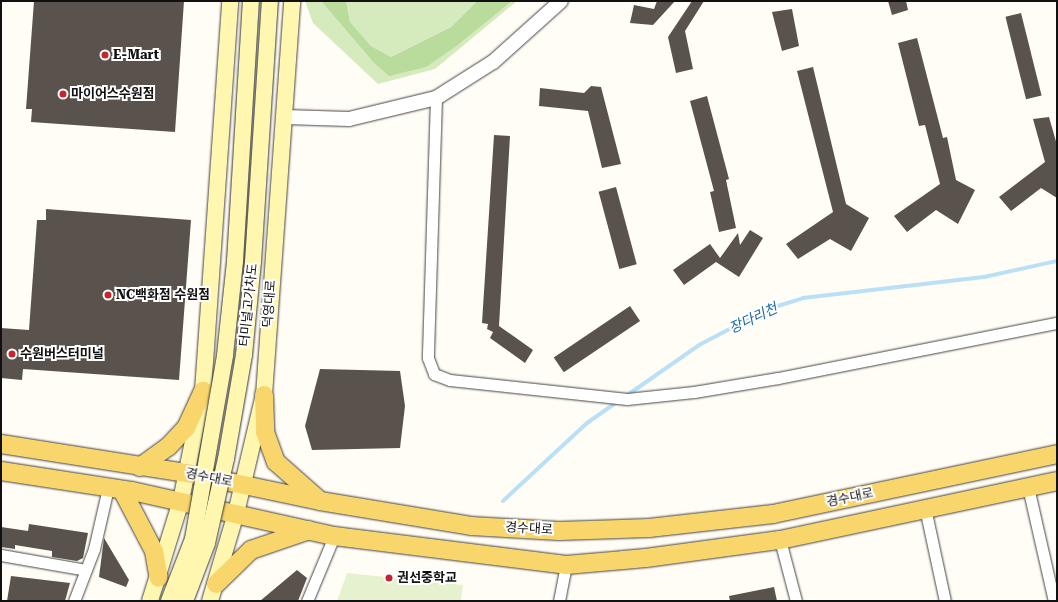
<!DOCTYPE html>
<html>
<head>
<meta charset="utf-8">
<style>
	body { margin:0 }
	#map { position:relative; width:1058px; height:602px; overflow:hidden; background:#fffdf5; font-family:"Roboto Serif","Noto Sans KR",serif }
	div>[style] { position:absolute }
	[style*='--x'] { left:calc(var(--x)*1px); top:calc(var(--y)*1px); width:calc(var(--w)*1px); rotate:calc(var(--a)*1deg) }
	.green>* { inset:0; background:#d5ebbd }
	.forest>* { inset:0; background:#b9dc9c }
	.pitch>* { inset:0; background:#e6f2cf }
	.stream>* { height:4px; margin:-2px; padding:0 2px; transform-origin:2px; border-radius:2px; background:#b9e0f7 }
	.building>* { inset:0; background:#5a524d; transform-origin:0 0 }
	.roads { filter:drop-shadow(0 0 1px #444) drop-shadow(0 0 1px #444) }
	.minor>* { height:11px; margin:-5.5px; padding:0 5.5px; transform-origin:5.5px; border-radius:5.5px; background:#fff }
	.tertiary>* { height:14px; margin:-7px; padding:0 7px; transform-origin:7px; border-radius:7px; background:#fff }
	.secondary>* { height:16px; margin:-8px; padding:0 8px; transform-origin:8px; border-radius:8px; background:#fff6b0 }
	.primary>* { height:18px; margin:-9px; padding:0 9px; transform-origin:9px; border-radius:9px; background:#f9d66b }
	.bridges { filter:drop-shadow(0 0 1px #333) drop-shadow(0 0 1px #333) }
	.secondary-bridge>* { height:16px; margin:-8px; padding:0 8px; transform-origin:8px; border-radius:8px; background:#fff6b0 }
	.dots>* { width:11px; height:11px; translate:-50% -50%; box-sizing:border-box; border:2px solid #fff; border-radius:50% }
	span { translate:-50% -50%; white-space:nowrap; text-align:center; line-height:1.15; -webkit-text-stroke:4px #fff; paint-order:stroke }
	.poi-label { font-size:13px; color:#111; font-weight:700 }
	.left { translate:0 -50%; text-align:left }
	.street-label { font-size:13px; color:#111 }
	.water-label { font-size:14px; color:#1768a6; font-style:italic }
	.frame { position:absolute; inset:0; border:2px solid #111; pointer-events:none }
</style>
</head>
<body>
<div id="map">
	<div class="green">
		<i style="clip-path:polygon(305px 1px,321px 1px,373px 62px,458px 45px,512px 1px,517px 1px,435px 69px,378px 84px,313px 23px)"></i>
		<i style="clip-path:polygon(346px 1px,477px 1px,451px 27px,391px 57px,371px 46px,350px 22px)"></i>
	</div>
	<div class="forest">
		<i style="clip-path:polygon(321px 1px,346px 1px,350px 22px,371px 46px,391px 57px,451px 27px,477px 1px,512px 1px,458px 45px,426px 67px,389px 76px,373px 62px)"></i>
	</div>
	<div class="pitch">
		<i style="clip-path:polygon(347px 573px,463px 585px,461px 601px,337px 601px)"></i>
	</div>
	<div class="stream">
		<i style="--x:626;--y:396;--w:89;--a:-34.9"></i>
		<i style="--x:699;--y:345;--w:78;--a:-27.6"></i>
		<i style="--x:768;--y:309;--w:37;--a:-17"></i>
		<i style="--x:803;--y:298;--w:182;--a:-6.6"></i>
		<i style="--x:984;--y:277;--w:75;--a:-12.4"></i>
		<i style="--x:503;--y:501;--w:115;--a:-42.9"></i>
		<i style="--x:587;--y:423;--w:39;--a:-35"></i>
	</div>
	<div class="building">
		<i style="clip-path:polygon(34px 1px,184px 1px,175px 132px,31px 122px,32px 109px,26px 109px)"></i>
		<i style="clip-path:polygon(657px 1px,675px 1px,653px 25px,630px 23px,634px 5px,654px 9px)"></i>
		<i style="clip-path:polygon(692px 1px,704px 1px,685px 31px,693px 69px,676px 73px,668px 37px)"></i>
		<i style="clip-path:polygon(888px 1px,906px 1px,908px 10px,892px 15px)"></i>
		<i style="clip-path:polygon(792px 9px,799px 46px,782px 51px,772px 12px)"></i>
		<i style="left:1021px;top:13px;width:85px;height:16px;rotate:76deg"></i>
		<i style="clip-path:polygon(917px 38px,943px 138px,947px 137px,956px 180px,975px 190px,958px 224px,936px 210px,907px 232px,894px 216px,940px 184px,925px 125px,919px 126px,898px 43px)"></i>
		<i style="clip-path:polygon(813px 67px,846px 204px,869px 218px,851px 251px,830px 239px,798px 259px,786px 244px,833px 212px,797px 71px)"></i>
		<i style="clip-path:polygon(591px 86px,601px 87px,621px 164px,602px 168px,588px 111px,539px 106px,540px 88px,584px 93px)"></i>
		<i style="clip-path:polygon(707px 96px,729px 179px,726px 180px,736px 228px,719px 232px,710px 192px,714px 191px,690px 101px)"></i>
		<i style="clip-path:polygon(1049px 117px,1057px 145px,1057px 198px,1041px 188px,1011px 211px,999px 197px,1045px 162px,1033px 119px)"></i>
		<i style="clip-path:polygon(494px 135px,510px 136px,499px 326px,533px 350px,525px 363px,490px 338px,493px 332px,487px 329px,488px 324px,482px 323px)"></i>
		<i style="left:616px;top:187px;width:80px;height:18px;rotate:75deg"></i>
		<i style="clip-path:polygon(46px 209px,191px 220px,179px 380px,23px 369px,22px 380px,1px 378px,1px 328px,29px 330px,37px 220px,46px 220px)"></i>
		<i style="clip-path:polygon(750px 230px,763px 238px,739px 277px,716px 262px,684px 285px,673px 270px,710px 244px,720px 258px,738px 233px,740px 245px)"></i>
		<i style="left:630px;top:306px;width:18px;height:92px;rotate:56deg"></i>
		<i style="clip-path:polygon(320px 369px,400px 371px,405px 406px,400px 448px,312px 450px,305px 426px)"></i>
		<i style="clip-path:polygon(29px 524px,88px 533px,83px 558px,77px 561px,52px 557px,52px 551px,15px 545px,15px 549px,1px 547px,1px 527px,28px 531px)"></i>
		<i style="clip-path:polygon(104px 538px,129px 580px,126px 587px,99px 577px)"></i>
		<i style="clip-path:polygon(297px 570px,307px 578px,298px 601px,260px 601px)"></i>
		<i style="clip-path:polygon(11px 576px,70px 583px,65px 601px,7px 601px)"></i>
		<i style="clip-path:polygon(774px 587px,777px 601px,730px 601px,729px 596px)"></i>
	</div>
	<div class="roads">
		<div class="minor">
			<i style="--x:436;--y:98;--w:260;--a:91.8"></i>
			<i style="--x:428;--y:358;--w:17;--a:69"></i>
			<i style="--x:434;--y:374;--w:17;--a:21"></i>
			<i style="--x:450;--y:380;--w:178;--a:6.1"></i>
			<i style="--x:627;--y:399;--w:67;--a:-6"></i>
			<i style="--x:694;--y:392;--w:85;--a:-9.5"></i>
			<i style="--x:778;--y:378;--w:284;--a:-11.2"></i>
			<i style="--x:1028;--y:487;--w:117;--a:77.2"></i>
			<i style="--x:925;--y:508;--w:95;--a:77.9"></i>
			<i style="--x:780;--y:540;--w:63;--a:75.3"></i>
			<i style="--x:1;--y:555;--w:86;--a:10"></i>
			<i style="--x:74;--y:601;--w:56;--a:-69"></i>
			<i style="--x:94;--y:549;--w:63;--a:-77.1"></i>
			<i style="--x:307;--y:601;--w:70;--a:-67.4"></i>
			<i style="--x:559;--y:601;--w:37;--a:-79"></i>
		</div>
		<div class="tertiary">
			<i style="--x:285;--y:117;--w:64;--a:1.8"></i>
			<i style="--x:349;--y:119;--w:89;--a:-13.6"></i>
			<i style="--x:436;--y:98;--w:67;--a:-32.3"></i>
			<i style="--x:493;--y:62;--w:91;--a:-41.9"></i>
		</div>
		<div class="secondary">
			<i style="--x:150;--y:601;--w:105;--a:-72.8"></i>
			<i style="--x:181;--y:501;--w:112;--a:-78.7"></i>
			<i style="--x:203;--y:391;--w:391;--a:-86"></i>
			<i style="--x:210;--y:601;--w:92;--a:-73.5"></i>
			<i style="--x:236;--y:513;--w:121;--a:-76.7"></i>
			<i style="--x:264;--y:395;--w:395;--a:-85.9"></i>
		</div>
		<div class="primary">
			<i style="--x:264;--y:395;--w:37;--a:88"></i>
			<i style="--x:265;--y:432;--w:32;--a:70"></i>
			<i style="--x:276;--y:462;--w:56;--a:41.4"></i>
			<i style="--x:1;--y:444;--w:188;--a:8.9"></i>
			<i style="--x:187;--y:473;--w:136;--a:11.9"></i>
			<i style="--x:320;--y:501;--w:153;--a:9.4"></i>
			<i style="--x:471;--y:526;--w:88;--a:3.3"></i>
			<i style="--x:559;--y:531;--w:90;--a:-1.9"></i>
			<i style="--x:649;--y:528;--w:125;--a:-6.4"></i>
			<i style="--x:773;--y:514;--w:290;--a:-11.9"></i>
			<i style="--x:140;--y:467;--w:34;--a:-36"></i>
			<i style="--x:168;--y:447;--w:26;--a:-47"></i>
			<i style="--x:186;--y:428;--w:41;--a:-65.3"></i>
			<i style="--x:1;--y:471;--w:133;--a:8.7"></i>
			<i style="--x:132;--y:491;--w:207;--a:12.6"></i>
			<i style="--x:334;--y:536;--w:234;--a:7.1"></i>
			<i style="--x:566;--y:565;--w:80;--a:-5"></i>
			<i style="--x:646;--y:558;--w:135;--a:-7.7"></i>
			<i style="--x:780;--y:540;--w:283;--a:-12"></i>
			<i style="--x:122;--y:490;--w:69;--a:62.3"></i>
			<i style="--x:154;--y:551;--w:27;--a:80"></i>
			<i style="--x:216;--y:584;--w:49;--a:-44.2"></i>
			<i style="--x:251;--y:550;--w:61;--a:-19"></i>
		</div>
	</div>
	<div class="bridges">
		<div class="secondary-bridge">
			<i style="--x:169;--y:601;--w:66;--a:-68.8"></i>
			<i style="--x:193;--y:539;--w:187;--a:-80.1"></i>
			<i style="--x:225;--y:355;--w:95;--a:-83.9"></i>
			<i style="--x:235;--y:261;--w:260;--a:-86.5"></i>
			<i style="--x:185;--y:601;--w:62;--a:-69.2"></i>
			<i style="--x:207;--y:543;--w:86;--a:-77.3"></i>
			<i style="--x:226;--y:459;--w:106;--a:-80.2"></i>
			<i style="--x:244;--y:355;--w:93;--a:-84.5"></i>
			<i style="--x:253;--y:262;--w:262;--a:-86.3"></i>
		</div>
	</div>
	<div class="dots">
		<i style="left:105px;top:55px;background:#c4262e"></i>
		<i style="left:63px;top:94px;background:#c4262e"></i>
		<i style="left:108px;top:295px;background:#c4262e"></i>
		<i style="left:12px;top:354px;background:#c4262e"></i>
		<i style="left:389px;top:578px;background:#c4262e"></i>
	</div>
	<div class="poi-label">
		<span class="left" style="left:113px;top:55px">E-Mart</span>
		<span class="left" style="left:71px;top:94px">마이어스수원점</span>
		<span class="left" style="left:116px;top:295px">NC백화점 수원점</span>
		<span class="left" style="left:20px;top:354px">수원버스터미널</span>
		<span class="left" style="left:397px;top:578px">권선중학교</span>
	</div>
	<div class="street-label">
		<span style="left:270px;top:304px;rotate:-86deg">덕영대로</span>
		<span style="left:249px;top:305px;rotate:-84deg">터미널고가차도</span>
		<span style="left:209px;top:478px;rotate:11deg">경수대로</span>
		<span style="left:850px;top:498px;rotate:-12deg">경수대로</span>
		<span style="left:529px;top:529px;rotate:3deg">경수대로</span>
	</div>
	<div class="water-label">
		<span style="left:753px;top:318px;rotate:-25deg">장다리천</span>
	</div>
	<div class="frame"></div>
</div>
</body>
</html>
